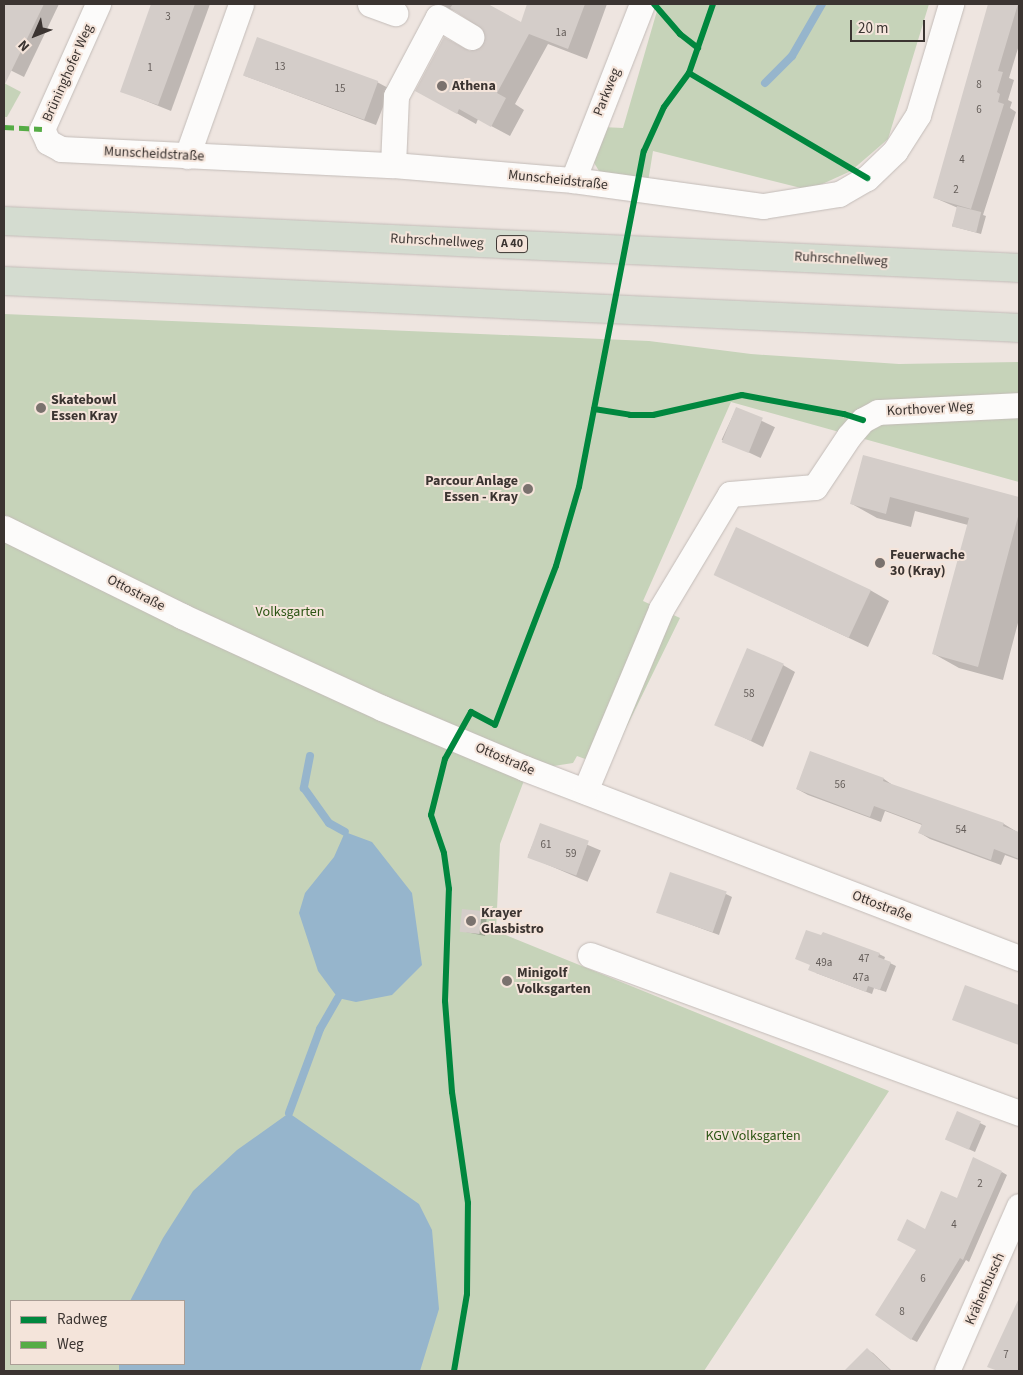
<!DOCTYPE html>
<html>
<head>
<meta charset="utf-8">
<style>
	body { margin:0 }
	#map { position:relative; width:1023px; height:1375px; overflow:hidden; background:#eee5e0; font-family:"Source Sans 3",sans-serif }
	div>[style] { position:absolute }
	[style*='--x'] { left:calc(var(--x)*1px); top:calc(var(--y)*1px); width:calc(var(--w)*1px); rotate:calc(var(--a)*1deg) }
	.green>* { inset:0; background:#c6d3b9 }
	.water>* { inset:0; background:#96b5cc }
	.shadow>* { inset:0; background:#0003; transform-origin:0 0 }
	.stream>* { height:8px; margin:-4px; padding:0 4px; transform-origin:4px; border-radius:4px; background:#96b5cc }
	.building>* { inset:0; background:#d4cdc9; transform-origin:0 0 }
	.roads { filter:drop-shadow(0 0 1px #c3bcb8) drop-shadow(0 0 1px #c3bcb8) }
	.minor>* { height:25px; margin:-12.5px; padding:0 12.5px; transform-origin:12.5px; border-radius:12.5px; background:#fcfbfa }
	.highway>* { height:28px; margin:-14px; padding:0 14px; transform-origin:14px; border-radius:14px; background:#d4dcd0 }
	.quiet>* { height:5px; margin-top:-2.5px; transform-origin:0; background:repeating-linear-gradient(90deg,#55ac45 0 10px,transparent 0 15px) }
	.cycleway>* { height:6px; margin:-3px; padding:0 3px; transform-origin:3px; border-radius:3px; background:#00873e }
	.dots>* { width:14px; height:14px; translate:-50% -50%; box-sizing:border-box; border:2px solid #f4e4da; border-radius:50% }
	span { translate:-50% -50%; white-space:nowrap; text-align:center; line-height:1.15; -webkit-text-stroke:4px #f4e4da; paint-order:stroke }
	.number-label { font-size:11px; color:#635c58 }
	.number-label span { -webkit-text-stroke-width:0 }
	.shield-label span { padding:1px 4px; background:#f4e4da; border:1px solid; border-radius:4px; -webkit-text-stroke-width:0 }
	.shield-label { font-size:12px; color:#3b3431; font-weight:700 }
	.street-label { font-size:14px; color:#3b3431 }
	.poi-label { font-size:14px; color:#3b3431; font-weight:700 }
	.left { translate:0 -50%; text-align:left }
	.right { translate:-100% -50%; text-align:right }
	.park-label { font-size:14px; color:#2c5514 }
	.frame { position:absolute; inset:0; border:5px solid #3b3431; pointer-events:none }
	.legend { position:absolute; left:10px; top:1300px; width:175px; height:65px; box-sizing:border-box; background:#f4e4da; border:1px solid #aa9e96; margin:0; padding:6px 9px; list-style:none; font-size:15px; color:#3b3431 }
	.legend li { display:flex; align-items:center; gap:10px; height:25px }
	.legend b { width:25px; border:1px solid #aa9e96 }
	.north { position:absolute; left:10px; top:10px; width:50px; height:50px; -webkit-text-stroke:4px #f4e4da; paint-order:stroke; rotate:226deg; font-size:14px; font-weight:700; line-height:20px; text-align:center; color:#3b3431 }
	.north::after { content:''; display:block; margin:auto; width:18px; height:22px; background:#3b3431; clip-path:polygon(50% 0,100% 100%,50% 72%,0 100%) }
	.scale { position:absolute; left:850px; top:20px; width:75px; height:22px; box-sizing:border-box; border:2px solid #3b3431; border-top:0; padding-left:6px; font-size:15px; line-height:18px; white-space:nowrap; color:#3b3431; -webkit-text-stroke:4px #f4e4da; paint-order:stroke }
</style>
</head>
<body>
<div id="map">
	<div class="green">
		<i style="clip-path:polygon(659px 4px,929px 4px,888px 139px,851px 171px,809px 190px,653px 151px,648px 182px,608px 177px,599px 171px,593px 161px,602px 127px,623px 128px)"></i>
		<i style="clip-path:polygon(4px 83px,21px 92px,7px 117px,4px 117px)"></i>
		<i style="clip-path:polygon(evenodd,4px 314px,649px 341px,751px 354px,899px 364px,1019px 362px,1019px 482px,731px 402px,643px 601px,680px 618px,607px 767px,577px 756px,573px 763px,528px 770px,500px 844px,496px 931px,889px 1091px,704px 1371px,4px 1371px,4px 314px,11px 1301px,184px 1301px,184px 1364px,11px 1364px,11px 1301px)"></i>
	</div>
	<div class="water">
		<i style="clip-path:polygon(345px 832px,372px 842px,412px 893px,422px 965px,392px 995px,356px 1002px,338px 998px,318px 971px,299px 913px,305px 893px,334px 857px)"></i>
		<i style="clip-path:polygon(289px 1113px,419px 1204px,432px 1230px,439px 1309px,420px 1371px,119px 1371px,119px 1364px,184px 1364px,184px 1301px,130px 1301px,163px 1238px,193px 1191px,237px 1150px)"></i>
	</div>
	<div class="shadow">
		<i style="clip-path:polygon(4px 4px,59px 4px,24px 77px,4px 67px)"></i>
		<i style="clip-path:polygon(153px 4px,210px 4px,171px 111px,121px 91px)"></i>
		<i style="clip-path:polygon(436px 4px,485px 4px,521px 24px,529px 4px,607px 4px,587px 59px,548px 44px,515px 104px,524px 110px,510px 136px,478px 119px,476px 124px,435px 101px,471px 53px,485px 45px,485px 29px,463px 14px)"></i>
		<i style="clip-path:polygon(990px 4px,1019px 4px,1019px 45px,1009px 78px,1014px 80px,1008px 100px,1012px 102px,1010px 108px,1016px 112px,983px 215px,986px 216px,981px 234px,952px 226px,958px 208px,935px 198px)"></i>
		<i style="clip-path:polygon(245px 76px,377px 82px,390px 89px,376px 125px)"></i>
		<i style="left:736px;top:409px;width:43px;height:34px;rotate:25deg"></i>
		<i style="clip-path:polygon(864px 456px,1019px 498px,1019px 619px,1003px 680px,959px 668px,934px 654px,968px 525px,915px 511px,911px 527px,877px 518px,852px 504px)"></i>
		<i style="clip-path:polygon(716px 575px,870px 590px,889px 601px,868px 647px)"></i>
		<i style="clip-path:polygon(783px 665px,795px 672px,763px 747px,716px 724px)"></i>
		<i style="clip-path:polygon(811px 752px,884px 779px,894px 786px,1004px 824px,1019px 833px,1019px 860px,1005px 855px,1001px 865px,930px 839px,920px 833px,922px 825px,885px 811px,881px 822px,808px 795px,797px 789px)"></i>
		<i style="left:541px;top:825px;width:65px;height:34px;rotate:23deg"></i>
		<i style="clip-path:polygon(726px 894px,732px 897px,719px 935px,657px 912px)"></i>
		<i style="clip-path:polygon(481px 912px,487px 915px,485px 936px,461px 931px)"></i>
		<i style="clip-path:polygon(879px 954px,885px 957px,884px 960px,896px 966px,886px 992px,874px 988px,872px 994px,816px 973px)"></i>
		<i style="clip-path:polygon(980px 1123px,986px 1126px,975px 1152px,953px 1142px)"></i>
		<i style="clip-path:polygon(1002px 1172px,1007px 1175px,969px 1262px,966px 1260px,917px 1342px,911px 1339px,917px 1249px,925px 1231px,958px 1200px)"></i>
		<i style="clip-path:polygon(1019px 1302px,1019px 1371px,999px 1371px,989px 1366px)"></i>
		<i style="clip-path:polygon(867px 1350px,873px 1353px,892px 1371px,846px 1371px)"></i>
	</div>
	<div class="stream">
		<i style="--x:765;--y:83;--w:38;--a:-45"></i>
		<i style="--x:792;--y:56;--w:60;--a:-60"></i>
		<i style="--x:310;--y:756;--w:33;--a:101"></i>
		<i style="--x:304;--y:788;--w:43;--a:54.5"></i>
		<i style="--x:329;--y:823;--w:18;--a:29"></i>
		<i style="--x:289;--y:1113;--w:90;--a:-69.7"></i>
		<i style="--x:320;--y:1029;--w:36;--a:-60"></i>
	</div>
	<div class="building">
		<i style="clip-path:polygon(4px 4px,44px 4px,4px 86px)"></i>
		<i style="clip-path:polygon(151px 4px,195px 4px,158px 105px,120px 92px)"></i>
		<i style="clip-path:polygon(453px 4px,488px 4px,521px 22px,527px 4px,585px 4px,568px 49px,529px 34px,497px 93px,506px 98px,491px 127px,459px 109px,457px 114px,415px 91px,444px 37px,470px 51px,483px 44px,483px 30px,450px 8px)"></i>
		<i style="clip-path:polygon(988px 4px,1018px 4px,998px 71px,1003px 72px,997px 92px,1000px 94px,998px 102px,1004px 104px,971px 209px,933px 198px)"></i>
		<i style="left:257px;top:37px;width:129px;height:41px;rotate:20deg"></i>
		<i style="left:957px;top:206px;width:25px;height:21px;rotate:14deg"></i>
		<i style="left:736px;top:407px;width:29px;height:38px;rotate:22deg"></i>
		<i style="clip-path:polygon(863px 455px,1019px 497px,1019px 513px,978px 667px,932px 654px,969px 518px,890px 497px,886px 514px,850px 504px)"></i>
		<i style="left:736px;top:527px;width:149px;height:53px;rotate:25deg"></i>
		<i style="left:747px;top:648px;width:40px;height:84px;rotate:23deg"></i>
		<i style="clip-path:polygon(810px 751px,884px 778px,883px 781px,1004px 823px,1003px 826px,1019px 832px,1019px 859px,994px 849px,991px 860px,918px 833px,922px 824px,874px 806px,870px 817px,796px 789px)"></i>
		<i style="left:540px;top:823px;width:52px;height:37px;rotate:20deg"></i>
		<i style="left:670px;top:872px;width:60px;height:43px;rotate:19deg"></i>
		<i style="left:462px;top:909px;width:20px;height:23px;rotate:6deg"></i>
		<i style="clip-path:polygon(806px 930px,821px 935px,823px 932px,880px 953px,878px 957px,891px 962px,880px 990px,868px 986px,866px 992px,808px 970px,810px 965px,795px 959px)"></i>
		<i style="clip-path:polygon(965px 985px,1019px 1005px,1019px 1045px,952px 1020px)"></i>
		<i style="left:957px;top:1111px;width:26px;height:31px;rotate:23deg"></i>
		<i style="clip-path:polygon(973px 1157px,1002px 1171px,963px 1260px,960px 1258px,911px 1340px,875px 1315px,916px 1250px,897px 1240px,907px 1219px,925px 1229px,941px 1191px,957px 1198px)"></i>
		<i style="clip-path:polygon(1019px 1298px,1019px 1371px,998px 1371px,987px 1367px)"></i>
		<i style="clip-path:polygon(867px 1348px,891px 1371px,844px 1371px)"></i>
	</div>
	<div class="roads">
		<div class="minor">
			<i style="--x:98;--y:4;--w:137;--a:114.1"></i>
			<i style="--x:42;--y:129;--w:14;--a:65"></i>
			<i style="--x:48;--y:142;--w:15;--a:28"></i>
			<i style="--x:61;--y:149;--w:332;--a:2.8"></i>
			<i style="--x:393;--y:165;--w:181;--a:4.8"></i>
			<i style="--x:573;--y:180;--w:192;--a:7.8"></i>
			<i style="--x:763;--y:206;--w:77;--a:-9"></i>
			<i style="--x:839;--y:194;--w:32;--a:-30"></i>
			<i style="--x:867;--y:178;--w:39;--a:-44"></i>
			<i style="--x:895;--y:151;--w:43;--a:-57.4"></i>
			<i style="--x:918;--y:115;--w:116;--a:-73.4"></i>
			<i style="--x:370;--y:4;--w:27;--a:20"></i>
			<i style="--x:187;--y:156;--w:161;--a:-70.4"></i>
			<i style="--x:393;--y:165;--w:69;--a:-87.5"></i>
			<i style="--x:396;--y:96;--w:89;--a:-62"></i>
			<i style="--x:438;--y:17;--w:39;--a:31"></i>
			<i style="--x:573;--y:180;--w:189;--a:-68.6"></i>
			<i style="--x:4;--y:528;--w:199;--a:26.3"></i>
			<i style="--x:182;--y:616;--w:220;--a:24.7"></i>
			<i style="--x:382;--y:708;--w:154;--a:22.9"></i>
			<i style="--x:524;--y:768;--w:530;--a:21"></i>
			<i style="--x:585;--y:791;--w:197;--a:-67.3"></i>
			<i style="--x:661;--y:609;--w:134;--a:-59"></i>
			<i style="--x:730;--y:494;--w:85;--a:-4.7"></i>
			<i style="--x:815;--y:487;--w:61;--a:-56.3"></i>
			<i style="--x:849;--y:436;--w:21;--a:-49"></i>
			<i style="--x:863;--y:420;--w:17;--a:-28"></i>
			<i style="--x:878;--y:412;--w:141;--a:-2.8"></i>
			<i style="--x:590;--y:955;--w:457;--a:20.2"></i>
			<i style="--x:947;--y:1371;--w:180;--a:-66.4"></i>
		</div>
		<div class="highway">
			<i style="--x:4;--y:221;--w:1016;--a:2.65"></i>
			<i style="--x:4;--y:281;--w:1016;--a:2.65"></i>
		</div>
	</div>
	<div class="quiet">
		<i style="--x:4;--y:127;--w:38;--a:3"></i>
	</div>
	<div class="cycleway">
		<i style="--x:654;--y:4;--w:40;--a:49"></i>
		<i style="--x:680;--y:34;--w:23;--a:38"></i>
		<i style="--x:689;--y:73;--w:207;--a:30.5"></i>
		<i style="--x:594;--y:409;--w:36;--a:9"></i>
		<i style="--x:630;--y:415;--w:23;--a:0"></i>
		<i style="--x:653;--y:415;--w:91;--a:-12.7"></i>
		<i style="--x:742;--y:395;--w:104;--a:10.6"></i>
		<i style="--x:844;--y:414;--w:20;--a:18"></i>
		<i style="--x:454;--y:1371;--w:78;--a:-80.4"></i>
		<i style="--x:467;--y:1294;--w:91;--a:-89.4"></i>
		<i style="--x:468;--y:1203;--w:112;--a:-98.2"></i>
		<i style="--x:452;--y:1092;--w:91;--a:-94.4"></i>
		<i style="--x:445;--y:1001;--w:112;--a:-88"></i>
		<i style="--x:449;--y:889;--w:36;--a:-98"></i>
		<i style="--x:444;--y:853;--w:40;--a:-108.9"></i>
		<i style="--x:431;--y:815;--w:58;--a:-76"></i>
		<i style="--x:445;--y:759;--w:54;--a:-61"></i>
		<i style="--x:471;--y:712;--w:27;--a:28"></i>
		<i style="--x:495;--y:725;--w:170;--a:-69"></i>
		<i style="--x:556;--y:566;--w:82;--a:-73.8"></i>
		<i style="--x:579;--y:487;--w:342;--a:-79.1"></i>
		<i style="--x:644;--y:151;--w:48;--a:-65.6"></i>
		<i style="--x:664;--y:107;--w:42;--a:-53.7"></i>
		<i style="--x:689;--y:73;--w:73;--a:-70.8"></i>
	</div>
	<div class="dots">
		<i style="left:442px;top:86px;background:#7a726e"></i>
		<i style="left:41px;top:408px;background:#7a726e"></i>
		<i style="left:528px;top:489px;background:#7a726e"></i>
		<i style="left:880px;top:563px;background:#7a726e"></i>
		<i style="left:471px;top:921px;background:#7a726e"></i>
		<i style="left:507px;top:981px;background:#7a726e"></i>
	</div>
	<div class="number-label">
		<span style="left:168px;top:17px">3</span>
		<span style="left:561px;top:33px">1a</span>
		<span style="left:280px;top:67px">13</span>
		<span style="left:150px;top:68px">1</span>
		<span style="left:979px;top:85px">8</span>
		<span style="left:340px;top:89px">15</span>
		<span style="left:979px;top:110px">6</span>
		<span style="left:962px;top:160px">4</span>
		<span style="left:956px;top:190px">2</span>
		<span style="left:749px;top:694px">58</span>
		<span style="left:840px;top:785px">56</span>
		<span style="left:961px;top:830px">54</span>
		<span style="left:546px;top:845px">61</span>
		<span style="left:571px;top:854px">59</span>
		<span style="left:864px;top:959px">47</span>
		<span style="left:824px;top:963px">49a</span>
		<span style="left:861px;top:978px">47a</span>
		<span style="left:980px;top:1184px">2</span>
		<span style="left:954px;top:1225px">4</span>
		<span style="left:923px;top:1279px">6</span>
		<span style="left:902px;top:1312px">8</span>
		<span style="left:1006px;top:1355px">7</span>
	</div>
	<div class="shield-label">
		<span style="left:512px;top:244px">A 40</span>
	</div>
	<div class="street-label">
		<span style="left:68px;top:73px;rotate:-66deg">Brüninghofer Weg</span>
		<span style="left:607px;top:92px;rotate:-68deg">Parkweg</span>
		<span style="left:154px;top:154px;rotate:3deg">Munscheidstraße</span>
		<span style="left:558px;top:180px;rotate:6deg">Munscheidstraße</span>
		<span style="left:437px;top:241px;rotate:3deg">Ruhrschnellweg</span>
		<span style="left:841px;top:259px;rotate:3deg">Ruhrschnellweg</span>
		<span style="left:930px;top:409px;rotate:-3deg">Korthover Weg</span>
		<span style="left:136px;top:593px;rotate:27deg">Ottostraße</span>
		<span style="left:505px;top:759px;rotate:23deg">Ottostraße</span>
		<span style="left:882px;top:906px;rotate:21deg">Ottostraße</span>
		<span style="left:985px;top:1289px;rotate:-66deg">Krähenbusch</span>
	</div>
	<div class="poi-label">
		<span class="left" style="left:452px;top:86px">Athena</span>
		<span class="left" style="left:51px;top:408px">Skatebowl<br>Essen Kray</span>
		<span class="right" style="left:518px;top:489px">Parcour Anlage<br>Essen - Kray</span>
		<span class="left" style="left:890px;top:563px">Feuerwache<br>30 (Kray)</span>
		<span class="left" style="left:481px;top:921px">Krayer<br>Glasbistro</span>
		<span class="left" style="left:517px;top:981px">Minigolf<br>Volksgarten</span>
	</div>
	<div class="park-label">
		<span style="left:290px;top:612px">Volksgarten</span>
		<span style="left:753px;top:1136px">KGV Volksgarten</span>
	</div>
	<div class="frame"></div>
	<ul class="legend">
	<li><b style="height:6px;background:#00873e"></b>Radweg</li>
	<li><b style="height:6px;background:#55ac45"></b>Weg</li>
	</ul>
	<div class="north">N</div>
	<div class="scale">20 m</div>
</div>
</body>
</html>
